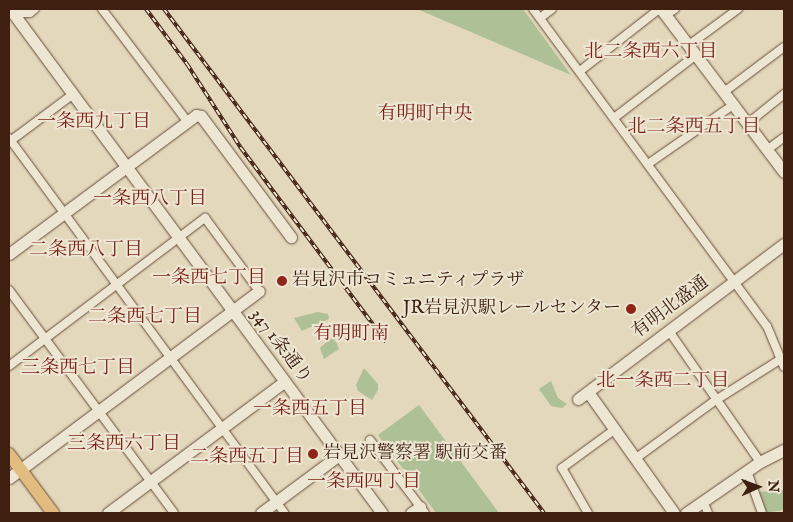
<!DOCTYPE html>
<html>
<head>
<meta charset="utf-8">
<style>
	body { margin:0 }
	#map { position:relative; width:793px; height:522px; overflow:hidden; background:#e3d8bc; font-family:"IM FELL English","Noto Serif JP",serif }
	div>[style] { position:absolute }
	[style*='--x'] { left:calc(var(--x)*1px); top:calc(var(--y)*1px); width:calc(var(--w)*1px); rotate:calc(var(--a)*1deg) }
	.green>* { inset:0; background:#aec095 }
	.roads { filter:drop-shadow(0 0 1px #684d3b) drop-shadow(0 0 1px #684d3b) }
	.street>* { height:8px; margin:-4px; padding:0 4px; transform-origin:4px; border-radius:4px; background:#ede6d3 }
	.secondary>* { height:11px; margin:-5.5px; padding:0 5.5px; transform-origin:5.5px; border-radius:5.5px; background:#ede6d3 }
	.primary>* { height:12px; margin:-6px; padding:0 6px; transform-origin:6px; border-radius:6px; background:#e2bc7e }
	.rail>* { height:4px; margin-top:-2px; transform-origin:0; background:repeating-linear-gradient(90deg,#ede6d3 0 5.5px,#3f1f10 0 11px); box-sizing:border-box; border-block:1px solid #3f1f10 }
	.dots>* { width:14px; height:14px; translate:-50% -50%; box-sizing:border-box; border:2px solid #ede6d3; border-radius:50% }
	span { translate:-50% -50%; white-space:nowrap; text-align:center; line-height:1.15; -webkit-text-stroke:4px #ede6d3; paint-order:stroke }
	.poi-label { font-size:18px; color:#3f1f10 }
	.left { translate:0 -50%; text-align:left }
	.right { translate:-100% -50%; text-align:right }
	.street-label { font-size:18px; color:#3f1f10 }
	.neighbourhood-label { font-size:19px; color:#7a1f14 }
	.frame { position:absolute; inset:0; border:10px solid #3f1f10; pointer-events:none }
	.north { position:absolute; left:733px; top:462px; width:50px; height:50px; -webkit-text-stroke:4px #ede6d3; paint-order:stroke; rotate:88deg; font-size:14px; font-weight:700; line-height:20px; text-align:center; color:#3f1f10 }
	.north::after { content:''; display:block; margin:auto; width:18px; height:22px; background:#3f1f10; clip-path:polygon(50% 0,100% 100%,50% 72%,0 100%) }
</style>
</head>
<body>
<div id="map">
	<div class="green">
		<i style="clip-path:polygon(417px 9px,523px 9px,571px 75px)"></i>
		<i style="clip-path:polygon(318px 312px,328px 314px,329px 319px,302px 331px,294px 318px)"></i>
		<i style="clip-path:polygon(331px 338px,335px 339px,339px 349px,324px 359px,320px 348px)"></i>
		<i style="clip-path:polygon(364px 368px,378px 384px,378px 390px,372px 400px,358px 391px,356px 385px)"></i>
		<i style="clip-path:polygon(551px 381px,558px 398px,567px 404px,562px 408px,551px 406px,539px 389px)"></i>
		<i style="clip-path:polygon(419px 405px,499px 513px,436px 513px,378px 435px)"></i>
		<i style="clip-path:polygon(784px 490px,784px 510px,764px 513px,757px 492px)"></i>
	</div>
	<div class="roads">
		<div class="street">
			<i style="--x:102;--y:9;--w:141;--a:52.8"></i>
			<i style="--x:533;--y:9;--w:394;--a:53.6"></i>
			<i style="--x:767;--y:326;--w:44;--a:67.5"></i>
			<i style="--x:14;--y:14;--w:16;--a:-4"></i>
			<i style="--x:30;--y:13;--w:6;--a:-39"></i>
			<i style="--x:666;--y:15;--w:11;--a:-34"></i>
			<i style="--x:540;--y:18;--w:15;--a:-37"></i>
			<i style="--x:689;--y:45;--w:61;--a:-36.3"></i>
			<i style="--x:580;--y:71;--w:100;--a:-38.1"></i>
			<i style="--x:724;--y:92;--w:75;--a:-36.9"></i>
			<i style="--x:614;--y:118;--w:103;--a:-37.5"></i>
			<i style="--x:747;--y:124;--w:48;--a:-39"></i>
			<i style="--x:9;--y:138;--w:465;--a:53.7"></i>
			<i style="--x:9;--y:142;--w:79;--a:-36.7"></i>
			<i style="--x:767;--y:150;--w:21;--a:-37"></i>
			<i style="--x:648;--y:164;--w:103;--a:-34.8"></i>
			<i style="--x:9;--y:290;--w:277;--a:53.5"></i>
			<i style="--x:669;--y:331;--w:160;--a:55.2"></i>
			<i style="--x:9;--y:366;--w:246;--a:-37.1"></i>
			<i style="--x:205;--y:218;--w:91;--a:53.5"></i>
			<i style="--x:370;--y:440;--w:91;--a:53"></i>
			<i style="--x:635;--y:459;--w:100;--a:-36.1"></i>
			<i style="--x:716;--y:400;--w:77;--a:-32.2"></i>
			<i style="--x:747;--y:471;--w:45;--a:70.3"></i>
			<i style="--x:703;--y:501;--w:13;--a:67"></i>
			<i style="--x:588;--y:513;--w:52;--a:-120"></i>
			<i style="--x:562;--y:468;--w:64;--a:-36.2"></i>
		</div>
		<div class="secondary">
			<i style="--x:10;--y:9;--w:626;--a:53.57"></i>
			<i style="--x:661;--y:9;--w:204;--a:53"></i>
			<i style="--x:9;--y:254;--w:233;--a:-36.6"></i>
			<i style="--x:196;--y:115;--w:5;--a:11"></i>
			<i style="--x:201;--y:116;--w:151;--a:53.4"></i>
			<i style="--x:588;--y:392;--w:148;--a:54.6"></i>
			<i style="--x:578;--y:399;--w:258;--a:-37"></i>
			<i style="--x:9;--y:478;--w:312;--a:-36.8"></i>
			<i style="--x:108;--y:513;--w:219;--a:-36.7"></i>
			<i style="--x:261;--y:513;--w:97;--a:-36.6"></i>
			<i style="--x:411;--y:513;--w:11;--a:-34"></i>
			<i style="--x:686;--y:513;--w:90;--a:-34.6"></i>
			<i style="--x:760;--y:462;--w:27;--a:-27"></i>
		</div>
		<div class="primary">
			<i style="--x:9;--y:454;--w:74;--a:53.3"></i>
		</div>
	</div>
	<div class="rail">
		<i style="--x:146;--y:9;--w:69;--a:53.3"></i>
		<i style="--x:187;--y:64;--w:100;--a:57.3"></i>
		<i style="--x:241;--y:148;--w:242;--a:53.2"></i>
		<i style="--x:164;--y:9;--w:631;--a:52.98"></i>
	</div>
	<div class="dots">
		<i style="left:282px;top:281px;background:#8f2418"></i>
		<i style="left:631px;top:309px;background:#8f2418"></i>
		<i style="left:313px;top:454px;background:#8f2418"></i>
	</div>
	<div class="poi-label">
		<span class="left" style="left:292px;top:281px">岩見沢市コミュニティプラザ</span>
		<span class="right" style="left:621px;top:309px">JR岩見沢駅レールセンター</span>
		<span class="left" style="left:323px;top:454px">岩見沢警察署 駅前交番</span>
	</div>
	<div class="street-label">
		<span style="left:671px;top:308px;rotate:-37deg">有明北盛通</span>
		<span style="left:280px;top:347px;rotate:53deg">347 1条通り</span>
	</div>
	<div class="neighbourhood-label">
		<span style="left:651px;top:53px">北二条西六丁目</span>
		<span style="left:425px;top:115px">有明町中央</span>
		<span style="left:94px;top:123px">一条西九丁目</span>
		<span style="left:694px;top:128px">北二条西五丁目</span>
		<span style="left:150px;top:200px">一条西八丁目</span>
		<span style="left:86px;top:251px">二条西八丁目</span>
		<span style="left:209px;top:279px">一条西七丁目</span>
		<span style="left:145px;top:318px">二条西七丁目</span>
		<span style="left:351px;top:335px">有明町南</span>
		<span style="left:78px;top:369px">三条西七丁目</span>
		<span style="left:663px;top:382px">北一条西二丁目</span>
		<span style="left:310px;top:410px">一条西五丁目</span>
		<span style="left:124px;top:445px">三条西六丁目</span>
		<span style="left:247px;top:458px">二条西五丁目</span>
		<span style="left:364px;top:483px">一条西四丁目</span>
	</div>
	<div class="frame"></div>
	<div class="north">N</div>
</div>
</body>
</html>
